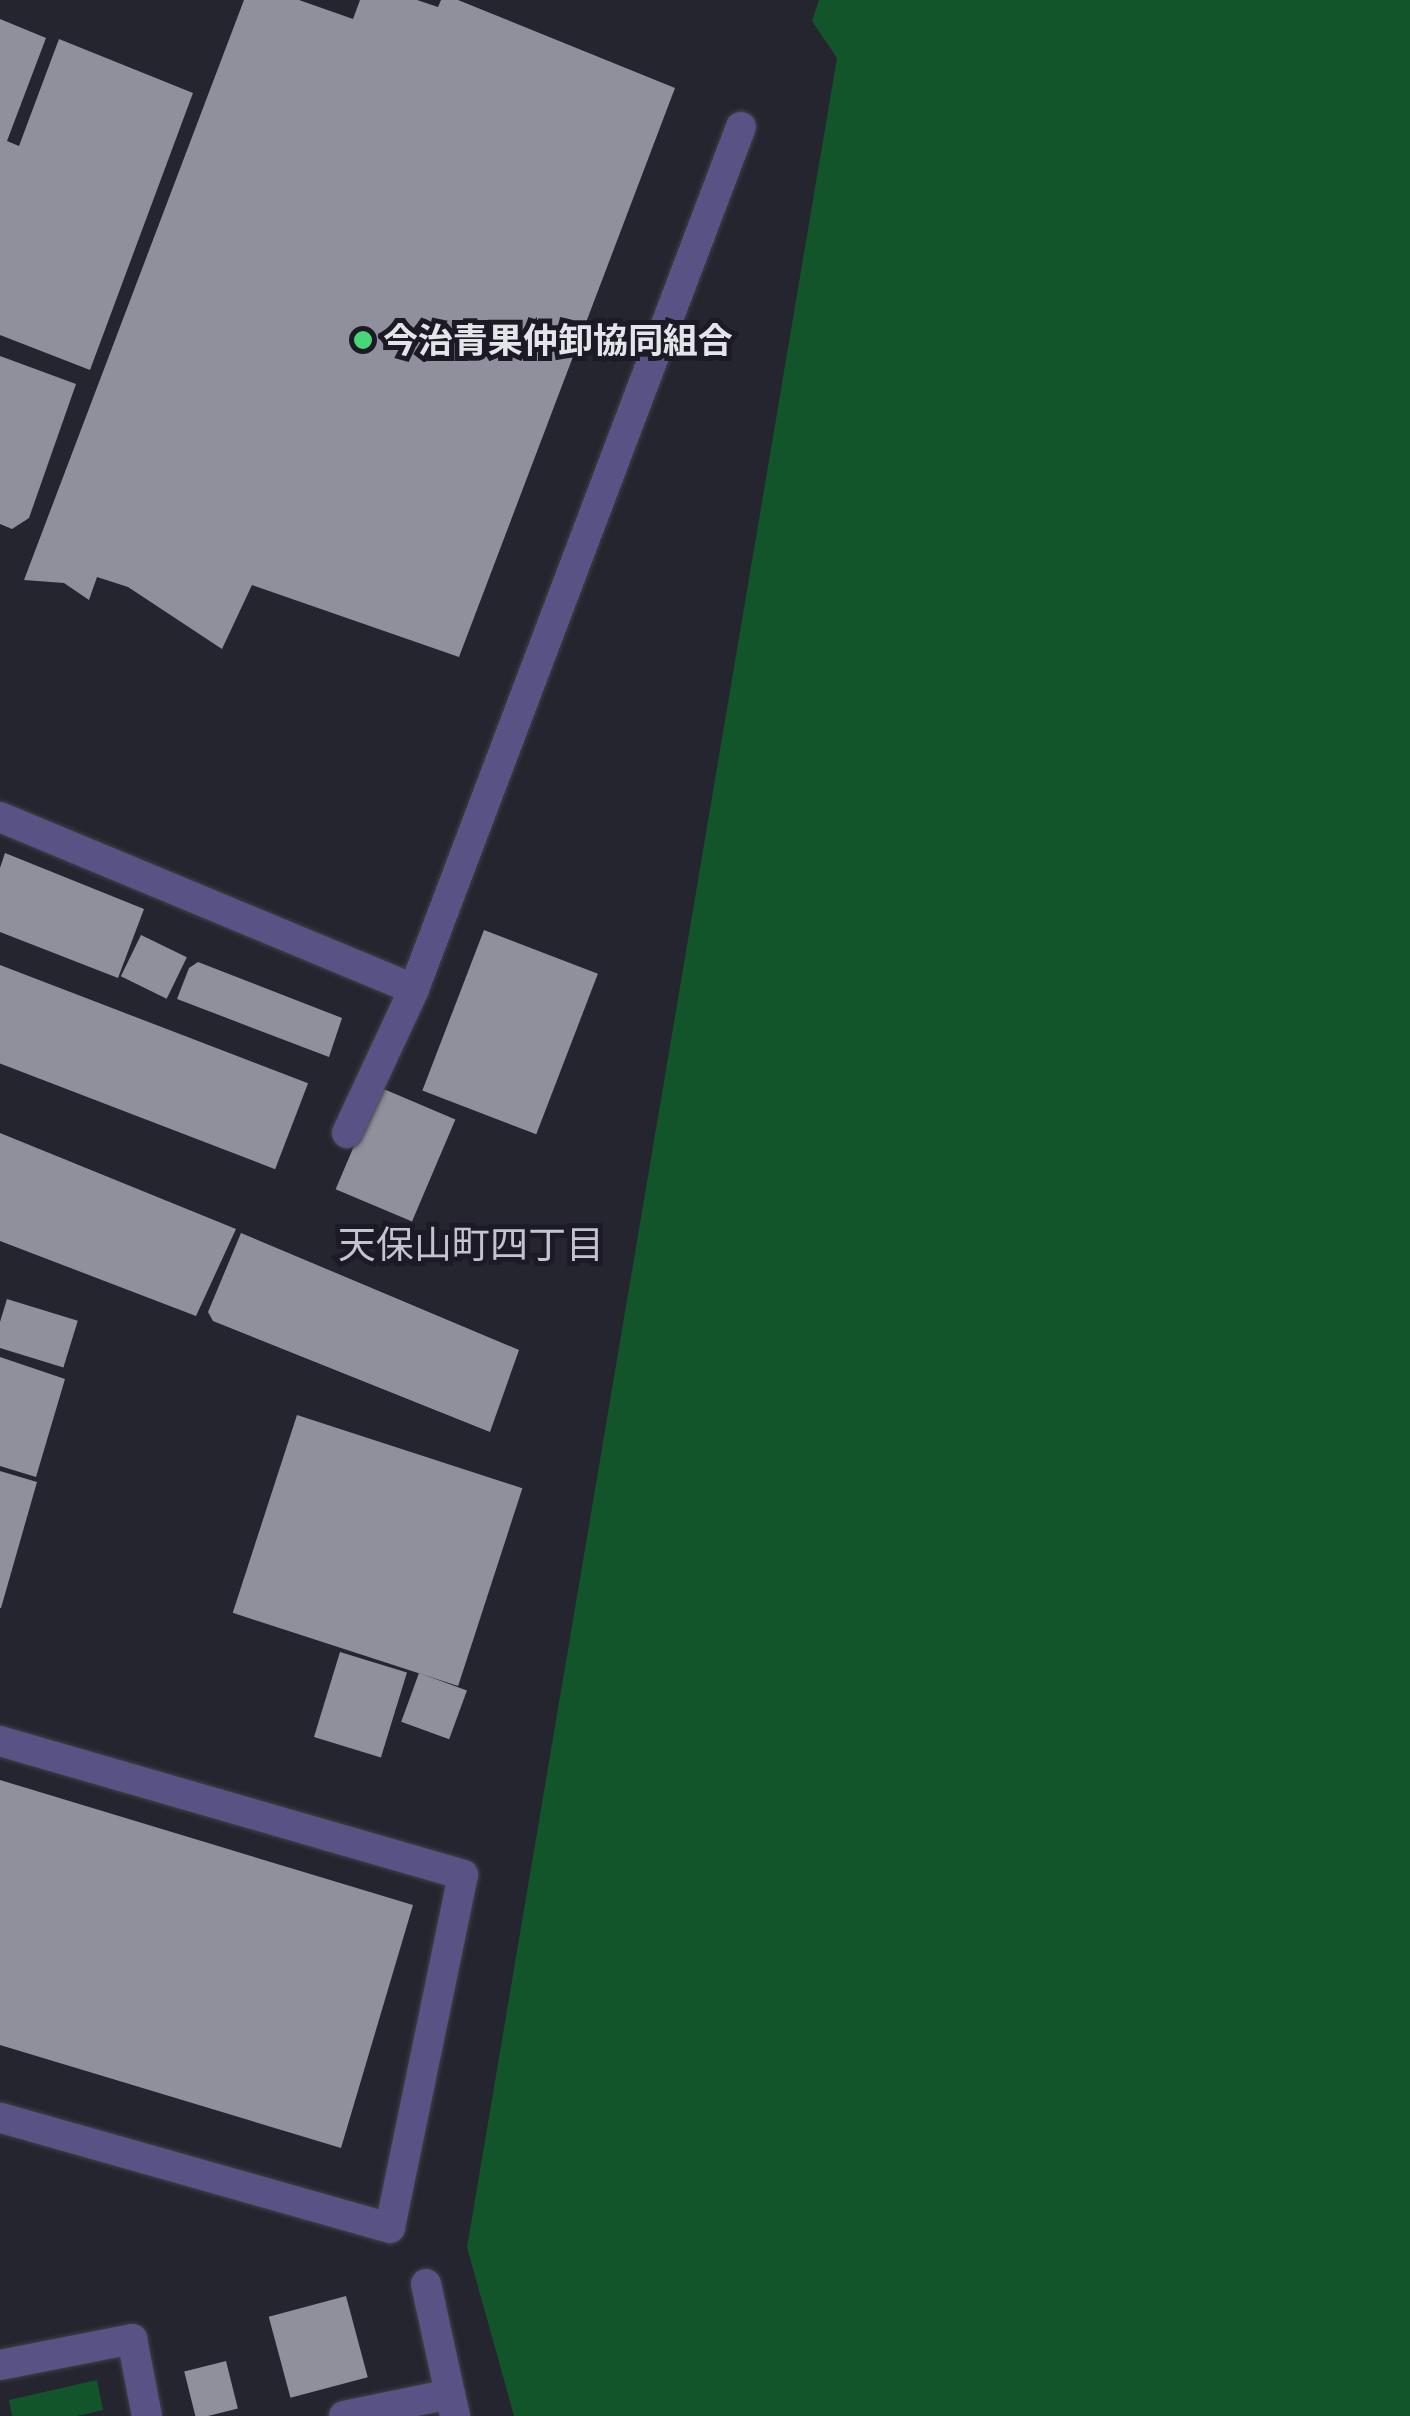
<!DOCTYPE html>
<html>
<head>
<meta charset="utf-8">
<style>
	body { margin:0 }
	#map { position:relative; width:1410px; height:2416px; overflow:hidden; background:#25252f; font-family:Mulish,"Noto Sans JP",sans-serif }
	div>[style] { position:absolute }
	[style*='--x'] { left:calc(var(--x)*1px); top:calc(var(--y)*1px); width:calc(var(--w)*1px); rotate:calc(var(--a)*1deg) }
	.water>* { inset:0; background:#12552b }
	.building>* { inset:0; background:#908f9c; transform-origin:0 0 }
	.roads { filter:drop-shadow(0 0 2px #404049) drop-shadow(0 0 2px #404049) }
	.minor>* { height:30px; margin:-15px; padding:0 15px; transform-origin:15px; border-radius:15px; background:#595385 }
	.dots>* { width:28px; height:28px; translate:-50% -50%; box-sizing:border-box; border:5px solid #1c1b25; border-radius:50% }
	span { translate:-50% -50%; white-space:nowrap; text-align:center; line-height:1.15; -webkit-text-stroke:10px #1c1b25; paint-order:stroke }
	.poi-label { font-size:35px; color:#e4e4eb; font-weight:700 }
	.left { translate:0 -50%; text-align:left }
	.neighbourhood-label { font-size:38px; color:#c4c3d0 }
</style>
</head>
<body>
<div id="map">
	<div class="water">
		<i style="clip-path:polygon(819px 0,1410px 0,1410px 2416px,514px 2416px,467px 2247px,837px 58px,812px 21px)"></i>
		<i style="clip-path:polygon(97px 2380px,103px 2410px,77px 2416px,12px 2416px,9px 2400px)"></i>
	</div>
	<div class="building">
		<i style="clip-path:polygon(244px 0,299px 0,353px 19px,360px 0,417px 0,438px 7px,441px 0,458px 0,675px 88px,459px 657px,252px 585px,222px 649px,128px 587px,97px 577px,89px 600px,64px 583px,24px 580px)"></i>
		<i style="clip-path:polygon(0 19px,46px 38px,7px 141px,19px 146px,59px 39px,193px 93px,90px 370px,0 335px)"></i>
		<i style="clip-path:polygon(0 356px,76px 384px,29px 518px,12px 529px,0 524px)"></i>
		<i style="clip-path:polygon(5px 853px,144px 909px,118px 978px,0 932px,0 868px)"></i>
		<i style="left:484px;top:930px;width:122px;height:172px;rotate:21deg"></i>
		<i style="left:141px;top:935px;width:51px;height:46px;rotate:26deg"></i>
		<i style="clip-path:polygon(198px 962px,342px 1018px,329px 1057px,177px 999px,189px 968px)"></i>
		<i style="left:0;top:965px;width:330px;height:92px;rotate:21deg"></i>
		<i style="left:379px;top:1087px;width:83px;height:111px;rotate:23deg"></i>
		<i style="clip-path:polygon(0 1133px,236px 1229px,196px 1316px,0 1241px)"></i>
		<i style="clip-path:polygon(241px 1233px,519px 1350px,490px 1432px,213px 1321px,208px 1312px)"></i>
		<i style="left:7px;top:1299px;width:74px;height:49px;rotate:17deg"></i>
		<i style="clip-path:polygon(0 1357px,65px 1379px,36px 1477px,0 1466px)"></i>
		<i style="left:297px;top:1415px;width:237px;height:208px;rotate:18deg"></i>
		<i style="clip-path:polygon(0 1471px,37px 1482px,1px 1608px,0 1608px)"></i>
		<i style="left:340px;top:1652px;width:70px;height:89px;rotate:17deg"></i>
		<i style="left:419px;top:1673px;width:51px;height:52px;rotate:20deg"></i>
		<i style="clip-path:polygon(0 1780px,413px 1905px,341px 2148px,0 2045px)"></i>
		<i style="left:346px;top:2296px;width:84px;height:80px;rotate:75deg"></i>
		<i style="left:226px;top:2361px;width:49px;height:43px;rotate:76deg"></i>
	</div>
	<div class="roads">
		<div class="minor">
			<i style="--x:0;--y:817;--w:448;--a:22.6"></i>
			<i style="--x:414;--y:989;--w:922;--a:-69.23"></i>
			<i style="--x:347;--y:1133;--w:159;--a:-65"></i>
			<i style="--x:0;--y:1741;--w:482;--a:16.1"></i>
			<i style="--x:463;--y:1875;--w:360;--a:101.7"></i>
			<i style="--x:390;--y:2228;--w:405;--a:-164.2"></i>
			<i style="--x:426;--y:2284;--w:113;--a:77.7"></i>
			<i style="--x:0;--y:2365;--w:135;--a:-11.1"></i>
			<i style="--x:132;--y:2339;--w:78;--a:79"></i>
			<i style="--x:344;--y:2416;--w:108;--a:-11.7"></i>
			<i style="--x:450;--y:2394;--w:23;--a:77"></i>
		</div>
	</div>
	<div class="dots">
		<i style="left:363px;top:340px;background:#47d779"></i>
	</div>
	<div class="poi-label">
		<span class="left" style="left:383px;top:340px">今治青果仲卸協同組合</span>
	</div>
	<div class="neighbourhood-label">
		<span style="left:471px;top:1245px">天保山町四丁目</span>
	</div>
</div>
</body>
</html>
